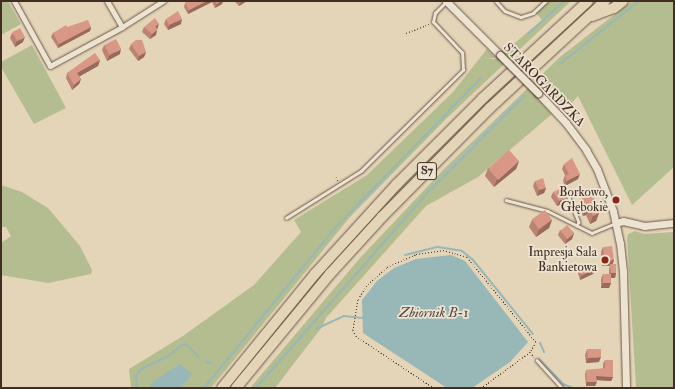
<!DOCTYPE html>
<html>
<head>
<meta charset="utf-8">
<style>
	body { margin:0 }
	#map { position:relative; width:675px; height:389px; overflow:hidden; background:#e4d4b8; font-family:"IM FELL Double Pica",serif }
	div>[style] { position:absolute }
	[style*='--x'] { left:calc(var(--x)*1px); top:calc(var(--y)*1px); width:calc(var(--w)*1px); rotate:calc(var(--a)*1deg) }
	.green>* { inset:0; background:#b4bd8f }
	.water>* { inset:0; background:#98b7b7 }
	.stream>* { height:2px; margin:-1px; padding:0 1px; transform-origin:1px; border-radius:1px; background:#98b7b7 }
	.path>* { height:1px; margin-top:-0.5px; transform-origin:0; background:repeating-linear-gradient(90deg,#422d23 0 1px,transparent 0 3px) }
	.roads { filter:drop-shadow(0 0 1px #6a5748) drop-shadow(0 0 1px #6a5748) }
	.lane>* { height:2.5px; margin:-1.25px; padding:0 1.25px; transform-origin:1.25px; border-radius:1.25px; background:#ede3d1 }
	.street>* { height:5px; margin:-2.5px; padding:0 2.5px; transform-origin:2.5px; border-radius:2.5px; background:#ede3d1 }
	.secondary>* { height:7px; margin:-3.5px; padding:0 3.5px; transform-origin:3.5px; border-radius:3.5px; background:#ede3d1 }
	.highway>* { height:10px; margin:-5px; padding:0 5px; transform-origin:5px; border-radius:5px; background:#e4d4b8 }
	.bridges { filter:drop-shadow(0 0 1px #422d23) drop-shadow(0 0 1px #422d23) }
	.secondary-bridge>* { height:7px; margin:-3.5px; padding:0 3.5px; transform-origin:3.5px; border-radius:3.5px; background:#ede3d1 }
	.wall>* { inset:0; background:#bb8372 }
	.shaded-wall>* { inset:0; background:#986a5d }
	.building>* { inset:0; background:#d99885; transform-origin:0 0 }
	.dots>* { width:11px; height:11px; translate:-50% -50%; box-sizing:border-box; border:2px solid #ede3d1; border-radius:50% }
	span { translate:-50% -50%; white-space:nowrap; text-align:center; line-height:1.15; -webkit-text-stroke:3.5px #ede3d1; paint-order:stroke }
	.shield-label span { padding:1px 3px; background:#ede3d1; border:1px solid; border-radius:3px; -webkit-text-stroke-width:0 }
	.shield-label { font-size:12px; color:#422d23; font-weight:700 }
	.street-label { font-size:13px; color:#422d23 }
	.poi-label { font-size:13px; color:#422d23 }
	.right { translate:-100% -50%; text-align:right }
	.water-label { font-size:14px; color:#534941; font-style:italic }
	.frame { position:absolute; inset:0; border:2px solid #422d23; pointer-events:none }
</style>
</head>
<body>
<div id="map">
	<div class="green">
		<i style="clip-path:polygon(1px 1px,8px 1px,21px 24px,1px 35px)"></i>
		<i style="clip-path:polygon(549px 1px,571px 1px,446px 119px,350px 217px,211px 388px,131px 388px,129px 369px,183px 336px,254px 285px,301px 232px,294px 220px,367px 175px,453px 92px,487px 49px,496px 58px,485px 59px,496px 59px,542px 20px,536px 13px)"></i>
		<i style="clip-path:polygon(594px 1px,600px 1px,494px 99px,231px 388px,226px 388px,327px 266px,434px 151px)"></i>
		<i style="clip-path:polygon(632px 1px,674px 1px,674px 167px,632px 205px,578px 96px,570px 105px,567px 101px,560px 107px,550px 94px,555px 88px,544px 87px,535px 96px,552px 114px,478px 177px,426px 206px,326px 318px,322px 327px,275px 388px,250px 388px,360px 258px,443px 170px,560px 57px)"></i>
		<i style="clip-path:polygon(32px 45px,66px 108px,34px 124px,1px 67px,1px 62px)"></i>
		<i style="clip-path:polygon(1px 185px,22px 192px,48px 208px,80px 246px,92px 270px,91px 274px,48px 283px,1px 275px,1px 243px,11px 236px,6px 227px,1px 227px)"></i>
		<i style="clip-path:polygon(635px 231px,644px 234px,674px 232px,674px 388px,636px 387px,627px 238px,628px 234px)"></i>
	</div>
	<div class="water">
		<i style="clip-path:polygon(451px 255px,465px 261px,528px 342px,510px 362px,472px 388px,447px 388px,363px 333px,362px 300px,377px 281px,394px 268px,416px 259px)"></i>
		<i style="clip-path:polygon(180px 364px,192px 374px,181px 388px,150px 388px,151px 383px)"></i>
	</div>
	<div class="stream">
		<i style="--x:528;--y:34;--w:49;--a:-42.5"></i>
		<i style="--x:560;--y:64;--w:101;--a:-38.6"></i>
		<i style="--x:405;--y:255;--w:34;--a:-14"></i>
		<i style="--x:438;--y:247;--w:24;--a:9"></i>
		<i style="--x:462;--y:251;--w:14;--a:39"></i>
		<i style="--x:473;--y:260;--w:95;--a:51"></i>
		<i style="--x:316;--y:329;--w:31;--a:-25"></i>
		<i style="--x:344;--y:316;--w:19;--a:6"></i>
		<i style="--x:540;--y:343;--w:10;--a:66"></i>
		<i style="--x:539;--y:359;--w:35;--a:46"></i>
		<i style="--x:563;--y:384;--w:11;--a:22"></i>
		<i style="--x:206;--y:362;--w:6;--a:9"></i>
		<i style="--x:137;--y:388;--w:12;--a:-95"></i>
		<i style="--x:136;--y:376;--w:9;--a:-54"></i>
		<i style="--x:141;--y:369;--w:29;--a:-25"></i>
		<i style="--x:167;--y:357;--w:19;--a:-39"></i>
		<i style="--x:182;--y:345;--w:4;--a:-14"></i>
		<i style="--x:186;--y:344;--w:18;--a:45"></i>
		<i style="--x:204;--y:388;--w:208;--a:-50.7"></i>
		<i style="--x:336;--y:227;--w:208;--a:-45.8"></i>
		<i style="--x:256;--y:388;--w:264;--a:-48.7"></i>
		<i style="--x:430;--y:190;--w:133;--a:-45"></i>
	</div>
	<div class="path">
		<i style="--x:406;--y:33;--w:25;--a:-21"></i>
		<i style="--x:336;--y:177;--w:4;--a:63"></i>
		<i style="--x:434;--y:388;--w:94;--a:-146.3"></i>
		<i style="--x:356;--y:336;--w:7;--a:-117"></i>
		<i style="--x:353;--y:330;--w:31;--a:-81"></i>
		<i style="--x:358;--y:299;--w:18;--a:-56"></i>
		<i style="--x:368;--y:284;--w:25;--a:-42"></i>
		<i style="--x:387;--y:267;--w:32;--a:-24"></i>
		<i style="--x:416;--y:254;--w:27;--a:-8"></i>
		<i style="--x:443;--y:250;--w:25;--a:16"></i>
		<i style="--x:467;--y:257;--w:109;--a:50.9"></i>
		<i style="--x:536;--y:342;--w:12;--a:121"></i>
		<i style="--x:481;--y:388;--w:61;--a:-36.3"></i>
		<i style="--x:530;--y:352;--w:6;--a:51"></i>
	</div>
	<div class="roads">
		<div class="lane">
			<i style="--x:496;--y:1;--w:13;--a:48"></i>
			<i style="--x:505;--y:11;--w:17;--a:21"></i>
			<i style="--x:521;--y:17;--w:13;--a:-18"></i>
			<i style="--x:533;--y:13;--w:18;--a:-43"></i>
			<i style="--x:568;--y:195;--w:29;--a:68"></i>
			<i style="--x:579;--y:222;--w:4;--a:117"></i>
			<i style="--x:506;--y:200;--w:43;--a:14.7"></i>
			<i style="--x:548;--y:211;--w:49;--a:26.6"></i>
			<i style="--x:592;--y:233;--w:25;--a:-23"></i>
			<i style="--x:286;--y:218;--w:89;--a:-32.1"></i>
			<i style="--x:361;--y:171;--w:144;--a:-44.7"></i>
			<i style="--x:463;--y:70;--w:17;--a:-93"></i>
			<i style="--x:462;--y:53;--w:42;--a:-133.1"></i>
			<i style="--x:433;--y:22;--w:9;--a:-77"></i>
			<i style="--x:435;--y:13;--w:16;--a:-45"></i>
			<i style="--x:537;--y:360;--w:38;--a:48"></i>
		</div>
		<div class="street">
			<i style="--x:14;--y:1;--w:74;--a:61"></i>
			<i style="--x:50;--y:66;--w:82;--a:-28.4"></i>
			<i style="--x:122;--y:27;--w:49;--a:-32.4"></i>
			<i style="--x:107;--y:1;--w:30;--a:60"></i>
		</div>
		<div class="secondary">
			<i style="--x:446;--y:1;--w:76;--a:45"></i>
			<i style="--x:538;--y:93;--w:41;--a:47"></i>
			<i style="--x:566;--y:123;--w:34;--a:53"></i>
			<i style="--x:586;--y:150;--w:22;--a:60"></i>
			<i style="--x:597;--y:169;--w:45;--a:69.1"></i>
			<i style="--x:613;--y:211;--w:33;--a:78"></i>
			<i style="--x:620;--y:243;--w:28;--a:84"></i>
			<i style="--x:623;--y:271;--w:117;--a:88.5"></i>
			<i style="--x:616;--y:223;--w:7;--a:-16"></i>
			<i style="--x:623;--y:221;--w:22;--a:13"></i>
			<i style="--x:644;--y:226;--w:30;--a:-6"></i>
		</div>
		<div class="highway">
			<i style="--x:592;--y:16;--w:23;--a:-20"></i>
			<i style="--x:614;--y:8;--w:11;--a:-38"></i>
			<i style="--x:222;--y:388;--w:147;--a:-50.8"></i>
			<i style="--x:315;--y:274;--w:122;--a:-47.7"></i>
			<i style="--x:397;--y:184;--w:122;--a:-45"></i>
			<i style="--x:483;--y:98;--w:143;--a:-42.7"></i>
			<i style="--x:236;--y:388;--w:148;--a:-50.5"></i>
			<i style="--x:330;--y:274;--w:77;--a:-47.6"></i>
			<i style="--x:382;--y:217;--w:153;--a:-45.3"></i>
			<i style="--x:490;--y:108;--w:157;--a:-42.9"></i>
		</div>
	</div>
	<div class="bridges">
		<div class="secondary-bridge">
			<i style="--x:500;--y:55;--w:54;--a:45"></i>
		</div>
	</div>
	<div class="wall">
		<i style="clip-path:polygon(189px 1px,223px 1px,222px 4px,215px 8px,212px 2px,188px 14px,184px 7px,185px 3px)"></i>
		<i style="clip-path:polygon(236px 1px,247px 1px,239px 6px,235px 2px)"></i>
		<i style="clip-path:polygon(166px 19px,181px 24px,168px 30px,164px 24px)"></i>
		<i style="clip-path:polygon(67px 27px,91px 27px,90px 31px,58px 48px,51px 37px,53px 33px)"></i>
		<i style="clip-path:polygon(144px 27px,157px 30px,156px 35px,150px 39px,142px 32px)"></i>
		<i style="clip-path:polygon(12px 33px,23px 42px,15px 47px,10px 38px)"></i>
		<i style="clip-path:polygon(131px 44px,146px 52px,144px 57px,138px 61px,129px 49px)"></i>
		<i style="clip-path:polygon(104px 45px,120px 54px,107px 61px,102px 50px)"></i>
		<i style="clip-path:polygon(100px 60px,98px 66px,79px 76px,81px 79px,79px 84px,72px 90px,66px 78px,67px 73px)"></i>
		<i style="clip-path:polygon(519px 161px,516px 169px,494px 187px,485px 176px,488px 168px)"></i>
		<i style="clip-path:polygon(564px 164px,578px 179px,565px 186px,563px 181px,565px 175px,562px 169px)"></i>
		<i style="clip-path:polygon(535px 181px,546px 188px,544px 193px,537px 196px,533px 186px)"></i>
		<i style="clip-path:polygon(553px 192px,564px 203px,557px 206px,551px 197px)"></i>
		<i style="clip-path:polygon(582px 198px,599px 213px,596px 221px,590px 224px,586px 215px,583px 216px,579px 206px)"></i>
		<i style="clip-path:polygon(532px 220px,552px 220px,549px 228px,536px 237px,529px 227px)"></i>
		<i style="clip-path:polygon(560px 230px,574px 233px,572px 239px,565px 244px,558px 235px)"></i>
		<i style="clip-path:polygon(603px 247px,614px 260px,612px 264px,616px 273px,615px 278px,611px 278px,611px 283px,609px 288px,601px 288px,601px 279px,603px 274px,609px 274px,609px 269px,610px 266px,602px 266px,601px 252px)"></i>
		<i style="clip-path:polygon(579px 268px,595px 269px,593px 274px,580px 280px,578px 273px)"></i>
		<i style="clip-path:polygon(587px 349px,599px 362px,586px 363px,585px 355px)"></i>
		<i style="clip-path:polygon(605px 360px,613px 377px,611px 381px,597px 380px,595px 386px,586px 386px,585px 374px,586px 370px,603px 369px,603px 364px)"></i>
	</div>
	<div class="shaded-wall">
		<i style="clip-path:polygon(207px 1px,212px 1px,212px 2px,188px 14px,189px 10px)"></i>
		<i style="clip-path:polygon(221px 1px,223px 1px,222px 4px,215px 8px,217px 4px)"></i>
		<i style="clip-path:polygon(242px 1px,247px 1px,239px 6px,241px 2px)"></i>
		<i style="clip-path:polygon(182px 19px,181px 24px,168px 30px,169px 25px)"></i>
		<i style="clip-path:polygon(159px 24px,157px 30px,155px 26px)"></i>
		<i style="clip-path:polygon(91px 27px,90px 31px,58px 48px,59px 44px)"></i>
		<i style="clip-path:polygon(157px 30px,156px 35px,150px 39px,152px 34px)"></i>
		<i style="clip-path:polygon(25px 37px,23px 42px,15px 47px,16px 42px)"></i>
		<i style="clip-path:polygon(121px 49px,120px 54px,107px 61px,109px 56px)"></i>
		<i style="clip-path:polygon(146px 52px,144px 57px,138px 61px,139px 56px)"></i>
		<i style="clip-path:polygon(100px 60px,98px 66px,75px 79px,77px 73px)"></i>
		<i style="clip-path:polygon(81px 79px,79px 84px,72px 90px,74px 85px)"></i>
		<i style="clip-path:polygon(519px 161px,516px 169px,494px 187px,497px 179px)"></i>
		<i style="clip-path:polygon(580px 174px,578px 179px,565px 186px,567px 181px)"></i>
		<i style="clip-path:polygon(546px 188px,544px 193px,537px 196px,539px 190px)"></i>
		<i style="clip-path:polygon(566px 198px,564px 203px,557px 206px,559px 201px)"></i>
		<i style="clip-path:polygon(589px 207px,586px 215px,583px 216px,586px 208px)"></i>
		<i style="clip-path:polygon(599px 213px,596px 221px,590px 224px,593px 216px)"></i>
		<i style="clip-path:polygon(552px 220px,549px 228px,536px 237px,539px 230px)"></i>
		<i style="clip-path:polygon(574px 233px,572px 239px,565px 244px,567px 239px)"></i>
		<i style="clip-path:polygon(614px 260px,612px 266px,610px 264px,610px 266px,602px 266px,604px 261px)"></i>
		<i style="clip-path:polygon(595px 269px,593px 274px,580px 280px,582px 275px)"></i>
		<i style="clip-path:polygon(611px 273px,616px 273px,615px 278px,609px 278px)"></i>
		<i style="clip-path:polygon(603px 283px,611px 283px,609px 288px,601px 288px)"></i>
		<i style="clip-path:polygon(601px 357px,599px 362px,586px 363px,588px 358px)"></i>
		<i style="clip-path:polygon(596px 376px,613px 377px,611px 381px,595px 380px)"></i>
		<i style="clip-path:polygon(587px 382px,597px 382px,595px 386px,586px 386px)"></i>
	</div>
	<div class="building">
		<i style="clip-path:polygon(189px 1px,207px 1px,189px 10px,185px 3px)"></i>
		<i style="clip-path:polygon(215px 1px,221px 1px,217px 4px)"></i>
		<i style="clip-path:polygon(178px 11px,182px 19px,169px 25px,166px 19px)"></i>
		<i style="clip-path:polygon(155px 18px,159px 24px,155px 26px,157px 30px,152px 34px,144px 27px)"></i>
		<i style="clip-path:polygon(88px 20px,91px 27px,59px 44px,53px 33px,66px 25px,67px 27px)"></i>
		<i style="left:20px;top:28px;width:10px;height:9px;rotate:61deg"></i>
		<i style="left:116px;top:39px;width:11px;height:13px;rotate:63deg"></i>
		<i style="clip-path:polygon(136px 40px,142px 40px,146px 52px,139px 56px,131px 44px)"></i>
		<i style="clip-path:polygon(95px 53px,100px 60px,77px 73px,81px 79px,74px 85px,67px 73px)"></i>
		<i style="left:509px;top:150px;width:15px;height:28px;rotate:48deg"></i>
		<i style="clip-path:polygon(572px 158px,580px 174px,567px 181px,565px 176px,569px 174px,564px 164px)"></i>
		<i style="clip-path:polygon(543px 178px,546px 188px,539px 190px,535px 181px)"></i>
		<i style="clip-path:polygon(562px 188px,566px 198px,559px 201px,553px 192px)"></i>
		<i style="clip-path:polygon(593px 194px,599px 213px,593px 216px,589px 207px,586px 208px,582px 198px)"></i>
		<i style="left:545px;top:210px;width:12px;height:16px;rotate:55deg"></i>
		<i style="left:567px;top:225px;width:11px;height:9px;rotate:49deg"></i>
		<i style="left:612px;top:246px;width:14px;height:9px;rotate:82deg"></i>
		<i style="clip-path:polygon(593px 264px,595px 269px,582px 275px,579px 268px)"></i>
		<i style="clip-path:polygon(610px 264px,616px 264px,616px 273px,611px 273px)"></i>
		<i style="left:603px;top:274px;width:8px;height:9px"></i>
		<i style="clip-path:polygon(587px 349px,601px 349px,601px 357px,588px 358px)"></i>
		<i style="clip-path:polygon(605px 360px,613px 360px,613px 377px,596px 376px,597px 382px,587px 382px,586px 370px,605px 368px)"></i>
	</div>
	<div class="dots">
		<i style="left:616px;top:200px;background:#8f2418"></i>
		<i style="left:605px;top:260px;background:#8f2418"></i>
	</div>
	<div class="shield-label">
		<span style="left:427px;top:171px">S7</span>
	</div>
	<div class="street-label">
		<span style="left:544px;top:85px;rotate:46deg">STAROGARDZKA</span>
	</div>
	<div class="poi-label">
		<span class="right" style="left:608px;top:200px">Borkowo,<br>Głębokie</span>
		<span class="right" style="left:597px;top:260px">Impresja Sala<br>Bankietowa</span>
	</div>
	<div class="water-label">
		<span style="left:434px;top:313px">Zbiornik B-1</span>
	</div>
	<div class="frame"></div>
</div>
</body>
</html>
